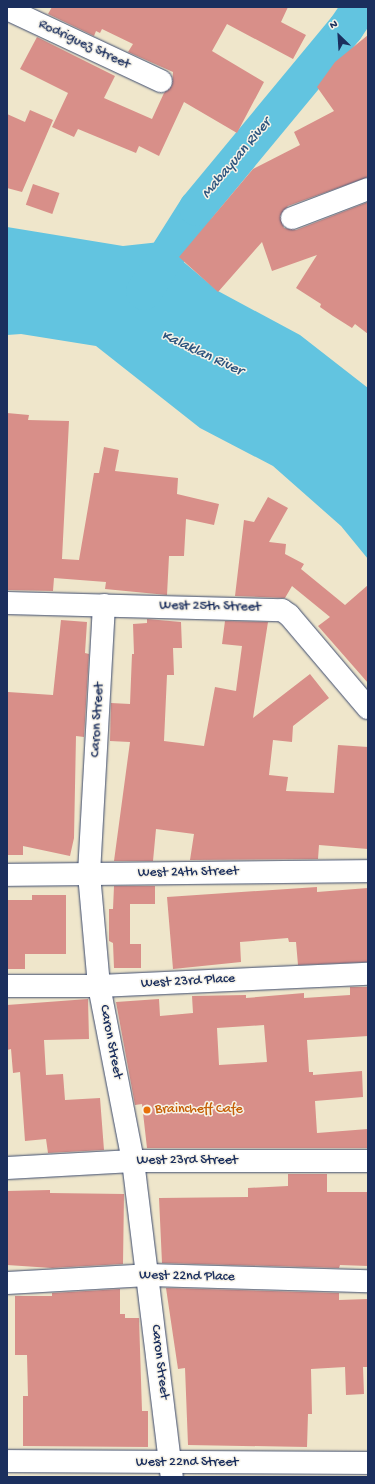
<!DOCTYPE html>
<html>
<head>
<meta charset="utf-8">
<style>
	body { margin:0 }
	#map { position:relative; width:375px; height:1484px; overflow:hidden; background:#efe6cb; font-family:"Gochi Hand",sans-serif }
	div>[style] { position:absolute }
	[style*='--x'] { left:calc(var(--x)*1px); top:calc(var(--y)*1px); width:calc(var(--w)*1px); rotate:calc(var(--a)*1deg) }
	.water>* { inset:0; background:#62c4e0 }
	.river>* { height:36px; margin:-18px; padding:0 18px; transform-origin:18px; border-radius:18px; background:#62c4e0 }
	.building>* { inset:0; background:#d88f89; transform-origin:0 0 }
	.roads { filter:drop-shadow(0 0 1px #3b4a6e) drop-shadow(0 0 1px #3b4a6e) }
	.minor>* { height:22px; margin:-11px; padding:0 11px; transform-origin:11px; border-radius:11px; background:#fff }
	.dots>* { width:11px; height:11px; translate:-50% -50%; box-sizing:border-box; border:2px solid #f7f3e8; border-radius:50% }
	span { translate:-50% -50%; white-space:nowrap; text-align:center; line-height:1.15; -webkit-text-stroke:3px #f7f3e8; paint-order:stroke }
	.street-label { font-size:14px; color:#1b2f5e }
	.food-label { font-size:14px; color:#c56008 }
	.left { translate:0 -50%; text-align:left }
	.water-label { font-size:15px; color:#2d547e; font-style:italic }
	.frame { position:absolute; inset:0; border:8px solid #1b2f5e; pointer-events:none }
	.north { position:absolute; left:319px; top:16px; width:40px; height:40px; -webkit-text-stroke:3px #f7f3e8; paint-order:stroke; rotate:335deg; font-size:11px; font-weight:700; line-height:16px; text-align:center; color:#1b2f5e }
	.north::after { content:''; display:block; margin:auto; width:14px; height:18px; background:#1b2f5e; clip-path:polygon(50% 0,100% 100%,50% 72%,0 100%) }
</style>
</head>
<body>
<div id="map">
	<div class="water">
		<i style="clip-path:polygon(7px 227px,123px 246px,160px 242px,218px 291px,300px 335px,368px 388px,368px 559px,341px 526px,273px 466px,200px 428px,96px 346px,21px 334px,7px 335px)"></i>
	</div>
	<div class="river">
		<i style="--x:144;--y:292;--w:99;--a:-57.8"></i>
		<i style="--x:197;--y:208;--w:234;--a:-50.4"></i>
		<i style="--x:346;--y:28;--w:25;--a:-56"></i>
	</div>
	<div class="building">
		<i style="clip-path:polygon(52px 7px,288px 7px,281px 22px,306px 35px,293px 59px,227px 24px,212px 51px,264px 82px,237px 133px,184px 102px,159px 156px,139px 146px,136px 153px,78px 129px,74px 137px,52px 127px,68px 93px,20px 69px,37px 37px,115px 76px,104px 98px,152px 119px,164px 93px,172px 86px,173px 72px,128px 52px,133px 44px,102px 29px,100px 33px,96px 31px,94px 36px,48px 14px)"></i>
		<i style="clip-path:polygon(368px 35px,368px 177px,288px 206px,280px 216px,284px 228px,296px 230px,368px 202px,368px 334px,355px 324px,352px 328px,333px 316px,320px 307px,321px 304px,296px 288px,317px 255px,272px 271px,262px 242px,218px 292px,179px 257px,253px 169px,300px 145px,294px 132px,334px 111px,317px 87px,335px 62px)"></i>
		<i style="clip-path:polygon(30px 110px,53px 120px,22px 192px,7px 188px,7px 114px,25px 122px)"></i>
		<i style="left:33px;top:184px;width:28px;height:22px;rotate:19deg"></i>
		<i style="clip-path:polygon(7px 413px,29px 415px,28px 420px,69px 421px,62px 559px,79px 560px,94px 473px,99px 473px,104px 447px,119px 450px,115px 471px,178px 478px,177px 494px,219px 504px,214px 525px,186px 519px,184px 556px,169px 556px,167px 595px,105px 589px,106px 582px,54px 578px,53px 591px,7px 590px)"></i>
		<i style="clip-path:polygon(268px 497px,288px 508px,269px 542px,286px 544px,285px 554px,304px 564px,301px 569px,345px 605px,368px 585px,368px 683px,318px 626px,330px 617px,292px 586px,285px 598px,235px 596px,244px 520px,254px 522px)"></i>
		<i style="clip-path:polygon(147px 619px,181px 622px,182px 648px,173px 648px,174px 675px,167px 675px,164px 741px,204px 746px,215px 687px,236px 691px,242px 646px,222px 644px,225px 621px,268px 622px,253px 718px,310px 674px,329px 698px,293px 726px,292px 742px,273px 740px,269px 775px,288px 777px,286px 791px,334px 793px,338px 745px,368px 747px,368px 849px,319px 845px,318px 859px,190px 860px,194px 834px,156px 829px,153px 861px,114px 861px,130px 742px,110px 741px,111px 703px,130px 704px,132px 654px,134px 654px,133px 624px,147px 623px)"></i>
		<i style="clip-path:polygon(61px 620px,87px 622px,85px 653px,89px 654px,84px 737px,76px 736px,74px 838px,70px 856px,23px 846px,23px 855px,7px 855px,8px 692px,53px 695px)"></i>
		<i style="clip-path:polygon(114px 886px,155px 886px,155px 904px,130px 904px,130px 944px,141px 944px,141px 968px,114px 968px,113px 943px,109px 941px,109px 909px,113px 909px)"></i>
		<i style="clip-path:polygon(317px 887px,317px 892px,368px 888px,368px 962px,298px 965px,296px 942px,289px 942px,288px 938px,240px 942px,241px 962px,173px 969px,167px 897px)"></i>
		<i style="clip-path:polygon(32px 895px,66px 895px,66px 954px,25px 954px,25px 969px,7px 969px,7px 900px,32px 900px)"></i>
		<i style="clip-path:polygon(evenodd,350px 987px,368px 987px,368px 1036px,307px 1040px,309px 1072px,313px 1072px,313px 1075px,362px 1071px,363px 1097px,315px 1101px,317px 1133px,368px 1129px,368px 1148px,147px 1148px,142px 1104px,135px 1105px,116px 1002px,159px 999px,160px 1016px,193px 1013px,192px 996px,246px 995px,246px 998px,304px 993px,304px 998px,350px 995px,350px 987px,264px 1025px,267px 1062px,219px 1065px,217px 1028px,264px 1025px)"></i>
		<i style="clip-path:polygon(88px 999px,89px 1039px,44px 1040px,46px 1075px,63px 1074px,65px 1100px,100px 1098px,104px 1150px,48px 1153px,46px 1139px,25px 1141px,20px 1072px,13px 1073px,11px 1049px,7px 1050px,7px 1005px)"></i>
		<i style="clip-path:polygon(288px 1174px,327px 1174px,327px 1192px,368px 1192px,368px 1266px,340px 1265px,339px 1268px,162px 1263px,159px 1198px,248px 1197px,248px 1188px,288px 1186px)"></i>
		<i style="clip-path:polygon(50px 1190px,50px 1193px,124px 1194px,123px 1264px,52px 1268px,7px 1265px,7px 1191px)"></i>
		<i style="clip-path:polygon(166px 1288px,339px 1293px,339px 1300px,368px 1299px,368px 1367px,363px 1367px,364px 1394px,346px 1395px,345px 1367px,311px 1369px,312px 1414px,308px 1414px,307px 1447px,188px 1445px,185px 1368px,178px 1369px)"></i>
		<i style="clip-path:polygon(120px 1289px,120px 1314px,125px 1314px,125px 1318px,139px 1318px,142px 1411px,148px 1411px,148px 1447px,23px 1446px,23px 1396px,28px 1396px,27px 1355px,15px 1355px,15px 1296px,52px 1296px,52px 1293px)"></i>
	</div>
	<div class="roads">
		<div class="minor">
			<i style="--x:7;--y:9;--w:170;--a:25.1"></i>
			<i style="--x:292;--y:218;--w:81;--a:-20.9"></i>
			<i style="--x:7;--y:603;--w:275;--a:1.5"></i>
			<i style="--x:282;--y:610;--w:9;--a:36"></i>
			<i style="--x:289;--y:615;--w:122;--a:49.7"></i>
			<i style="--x:104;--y:605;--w:269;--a:93.2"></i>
			<i style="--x:89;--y:874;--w:112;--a:84.9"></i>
			<i style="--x:99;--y:986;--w:178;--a:79"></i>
			<i style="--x:133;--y:1161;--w:318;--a:83"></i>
			<i style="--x:7;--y:875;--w:361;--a:-0.6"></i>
			<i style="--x:7;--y:986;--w:92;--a:0"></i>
			<i style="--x:99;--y:986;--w:269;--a:-2.6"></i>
			<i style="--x:7;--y:1168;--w:126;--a:-3.2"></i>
			<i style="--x:133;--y:1161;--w:235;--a:0"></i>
			<i style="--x:7;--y:1283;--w:141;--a:-3.2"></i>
			<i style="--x:148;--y:1275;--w:220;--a:1.6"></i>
			<i style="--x:7;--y:1461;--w:361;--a:0.3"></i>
		</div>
	</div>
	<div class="dots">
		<i style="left:147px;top:1110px;background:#e8710a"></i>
	</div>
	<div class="street-label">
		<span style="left:84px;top:45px;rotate:25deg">Rodriguez Street</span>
		<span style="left:210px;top:607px;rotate:1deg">West 25th Street</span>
		<span style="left:98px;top:720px;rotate:-87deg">Caron Street</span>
		<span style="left:188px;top:873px;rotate:-1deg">West 24th Street</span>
		<span style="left:188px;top:982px;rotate:-3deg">West 23rd Place</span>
		<span style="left:110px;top:1042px;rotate:79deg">Caron Street</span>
		<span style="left:187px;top:1161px">West 23rd Street</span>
		<span style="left:187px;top:1277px;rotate:1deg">West 22nd Place</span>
		<span style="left:159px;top:1362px;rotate:83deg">Caron Street</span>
		<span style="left:187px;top:1463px">West 22nd Street</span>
	</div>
	<div class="food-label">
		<span class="left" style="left:155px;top:1110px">Braincheff Cafe</span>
	</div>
	<div class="water-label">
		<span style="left:237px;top:159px;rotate:-50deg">Mabayuan River</span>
		<span style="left:202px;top:354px;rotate:25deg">Kalaklan River</span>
	</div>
	<div class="frame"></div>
	<div class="north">N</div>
</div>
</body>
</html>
